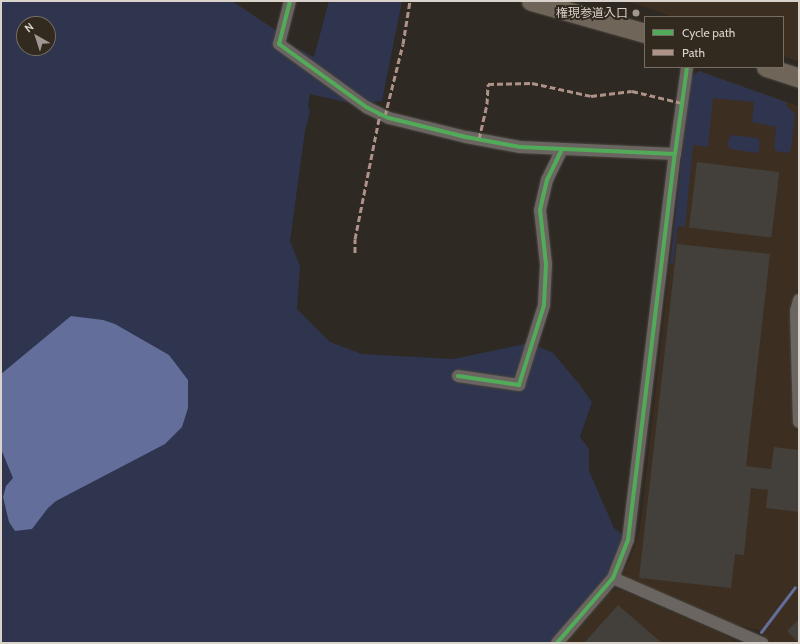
<!DOCTYPE html>
<html>
<head>
<meta charset="utf-8">
<style>
	body { margin:0 }
	#map { position:relative; width:800px; height:644px; overflow:hidden; background:#2e2923; font-family:Cabin,"Noto Sans JP",sans-serif }
	div>[style] { position:absolute }
	[style*='--x'] { left:calc(var(--x)*1px); top:calc(var(--y)*1px); width:calc(var(--w)*1px); rotate:calc(var(--a)*1deg) }
	.built>* { inset:0; background:#3c2f21 }
	.green>* { inset:0; background:#2f354e }
	.water>* { inset:0; background:#636e9b }
	.stream>* { height:3px; margin:-1.5px; padding:0 1.5px; transform-origin:1.5px; border-radius:1.5px; background:#636e9b }
	.building>* { inset:0; background:#433f3a; transform-origin:0 0 }
	.roads { filter:drop-shadow(0 0 1px #49443f) drop-shadow(0 0 1px #49443f) }
	.street>* { height:12px; margin:-6px; padding:0 6px; transform-origin:6px; border-radius:6px; background:#6a6560 }
	.primary>* { height:19px; margin:-9.5px; padding:0 9.5px; transform-origin:9.5px; border-radius:9.5px; background:#6f6559 }
	.quiet>* { height:3px; margin-top:-1.5px; transform-origin:0; background:repeating-linear-gradient(90deg,#af9288 0 6px,transparent 0 9px) }
	.cycleway>* { height:4px; margin:-2px; padding:0 2px; transform-origin:2px; border-radius:2px; background:#51ab58 }
	.dots>* { width:11px; height:11px; translate:-50% -50%; box-sizing:border-box; border:2px solid #32291f; border-radius:50% }
	span { translate:-50% -50%; white-space:nowrap; text-align:center; line-height:1.15; -webkit-text-stroke:4px #32291f; paint-order:stroke }
	.poi-label { font-size:12px; color:#d9d3cc }
	.right { translate:-100% -50%; text-align:right }
	.frame { position:absolute; inset:0; border:2px solid #d9d3cc; pointer-events:none }
	.legend { position:absolute; left:644px; top:16px; width:140px; height:52px; box-sizing:border-box; background:#32291f; border:1px solid #756d64; margin:0; padding:5px 7px; list-style:none; font-size:12px; color:#d9d3cc }
	.legend li { display:flex; align-items:center; gap:8px; height:20px }
	.legend b { width:20px; border:1px solid #756d64 }
	.north { position:absolute; left:16px; top:16px; width:40px; height:40px; box-sizing:border-box; background:#32291f; border:1px solid #756d64; border-radius:50%; rotate:321deg; font-size:11px; font-weight:700; line-height:16px; text-align:center; color:#d9d3cc }
	.north::after { content:''; display:block; margin:auto; width:14px; height:18px; background:#9d9891; clip-path:polygon(50% 0,100% 100%,50% 72%,0 100%) }
</style>
</head>
<body>
<div id="map">
	<div class="built">
		<i style="clip-path:polygon(628px 1px,799px 1px,799px 62px,783px 56px,783px 17px,673px 17px)"></i>
		<i style="clip-path:polygon(699px 71px,799px 106px,799px 286px,792px 310px,795px 427px,799px 433px,799px 643px,774px 643px,765px 639px,763px 633px,759px 630px,731px 624px,626px 578px,624px 571px,632px 555px,640px 530px,691px 77px)"></i>
		<i style="clip-path:polygon(619px 589px,725px 635px,737px 643px,563px 643px,606px 593px)"></i>
	</div>
	<div class="green">
		<i style="clip-path:polygon(evenodd,1px 1px,232px 1px,277px 31px,275px 36px,314px 57px,329px 1px,402px 1px,382px 101px,354px 104px,310px 94px,308px 106px,310px 111px,305px 131px,290px 241px,300px 266px,297px 309px,330px 342px,362px 354px,453px 359px,530px 343px,553px 353px,579px 384px,592px 402px,580px 437px,589px 449px,589px 471px,614px 528px,623px 535px,619px 545px,624px 563px,553px 643px,1px 643px,1px 1px,24px 24px,48px 24px,48px 48px,24px 48px,24px 24px)"></i>
		<i style="clip-path:polygon(699px 71px,786px 102px,786px 105px,795px 114px,791px 150px,788px 153px,776px 151px,774px 149px,776px 127px,752px 122px,754px 102px,713px 98px,708px 147px,693px 145px,685px 227px,678px 226px,673px 264px,670px 264px,691px 77px)"></i>
		<i style="clip-path:polygon(732px 135px,757px 138px,760px 142px,759px 151px,756px 153px,731px 149px,728px 146px,729px 139px)"></i>
	</div>
	<div class="water">
		<i style="clip-path:polygon(71px 316px,103px 320px,115px 324px,169px 355px,188px 380px,188px 408px,182px 427px,165px 444px,56px 501px,48px 508px,32px 529px,15px 531px,9px 522px,3px 497px,6px 486px,13px 478px,1px 449px,1px 374px)"></i>
	</div>
	<div class="stream">
		<i style="--x:761;--y:632;--w:56;--a:-52.9"></i>
	</div>
	<div class="building">
		<i style="left:697px;top:162px;width:83px;height:66px;rotate:7deg"></i>
		<i style="clip-path:polygon(677px 244px,770px 254px,746px 466px,771px 469px,774px 447px,799px 450px,799px 512px,766px 508px,768px 490px,751px 488px,744px 555px,735px 554px,731px 588px,639px 578px)"></i>
		<i style="clip-path:polygon(618px 605px,662px 643px,584px 643px)"></i>
		<i style="clip-path:polygon(799px 619px,799px 643px,787px 631px)"></i>
	</div>
	<div class="roads">
		<div class="street">
			<i style="--x:290;--y:1;--w:44;--a:104.3"></i>
			<i style="--x:279;--y:44;--w:107;--a:35.9"></i>
			<i style="--x:366;--y:107;--w:25;--a:26"></i>
			<i style="--x:389;--y:118;--w:79;--a:13.9"></i>
			<i style="--x:466;--y:137;--w:55;--a:10.5"></i>
			<i style="--x:520;--y:147;--w:155;--a:2.6"></i>
			<i style="--x:799;--y:300;--w:11;--a:105"></i>
			<i style="--x:796;--y:311;--w:111;--a:88.5"></i>
			<i style="--x:458;--y:376;--w:62;--a:8.4"></i>
			<i style="--x:519;--y:385;--w:84;--a:-72.6"></i>
			<i style="--x:544;--y:305;--w:41;--a:-87.2"></i>
			<i style="--x:546;--y:264;--w:54;--a:-96.3"></i>
			<i style="--x:540;--y:210;--w:31;--a:-77"></i>
			<i style="--x:547;--y:180;--w:34;--a:-64"></i>
			<i style="--x:613;--y:578;--w:163;--a:23.6"></i>
			<i style="--x:557;--y:643;--w:86;--a:-49.3"></i>
			<i style="--x:613;--y:578;--w:41;--a:-68.5"></i>
			<i style="--x:628;--y:540;--w:389;--a:-83.1"></i>
			<i style="--x:675;--y:154;--w:88;--a:-82.1"></i>
		</div>
		<div class="primary">
			<i style="--x:531;--y:1;--w:118;--a:15.7"></i>
			<i style="--x:766;--y:67;--w:35;--a:18"></i>
		</div>
	</div>
	<div class="quiet">
		<i style="--x:385;--y:116;--w:74;--a:-76"></i>
		<i style="--x:403;--y:44;--w:44;--a:-80.8"></i>
		<i style="--x:479;--y:139;--w:36;--a:-77"></i>
		<i style="--x:487;--y:104;--w:20;--a:-87"></i>
		<i style="--x:488;--y:84;--w:44;--a:-1.3"></i>
		<i style="--x:532;--y:83;--w:60;--a:12.4"></i>
		<i style="--x:591;--y:96;--w:41;--a:-7"></i>
		<i style="--x:632;--y:91;--w:51;--a:13.5"></i>
		<i style="--x:355;--y:253;--w:14;--a:-90"></i>
		<i style="--x:355;--y:239;--w:127;--a:-78.7"></i>
	</div>
	<div class="cycleway">
		<i style="--x:290;--y:1;--w:44;--a:104.3"></i>
		<i style="--x:279;--y:44;--w:107;--a:35.9"></i>
		<i style="--x:366;--y:107;--w:25;--a:26"></i>
		<i style="--x:389;--y:118;--w:79;--a:13.9"></i>
		<i style="--x:466;--y:137;--w:55;--a:10.5"></i>
		<i style="--x:520;--y:147;--w:155;--a:2.6"></i>
		<i style="--x:458;--y:376;--w:62;--a:8.4"></i>
		<i style="--x:519;--y:385;--w:84;--a:-72.6"></i>
		<i style="--x:544;--y:305;--w:41;--a:-87.2"></i>
		<i style="--x:546;--y:264;--w:54;--a:-96.3"></i>
		<i style="--x:540;--y:210;--w:31;--a:-77"></i>
		<i style="--x:547;--y:180;--w:34;--a:-64"></i>
		<i style="--x:557;--y:643;--w:86;--a:-49.3"></i>
		<i style="--x:613;--y:578;--w:41;--a:-68.5"></i>
		<i style="--x:628;--y:540;--w:389;--a:-83.1"></i>
		<i style="--x:675;--y:154;--w:88;--a:-82.1"></i>
	</div>
	<div class="dots">
		<i style="left:636px;top:13px;background:#9d9891"></i>
	</div>
	<div class="poi-label">
		<span class="right" style="left:628px;top:13px">権現参道入口</span>
	</div>
	<div class="frame"></div>
	<ul class="legend">
	<li><b style="height:5px;background:#51ab58"></b>Cycle path</li>
	<li><b style="height:5px;background:#af9288"></b>Path</li>
	</ul>
	<div class="north">N</div>
</div>
</body>
</html>
